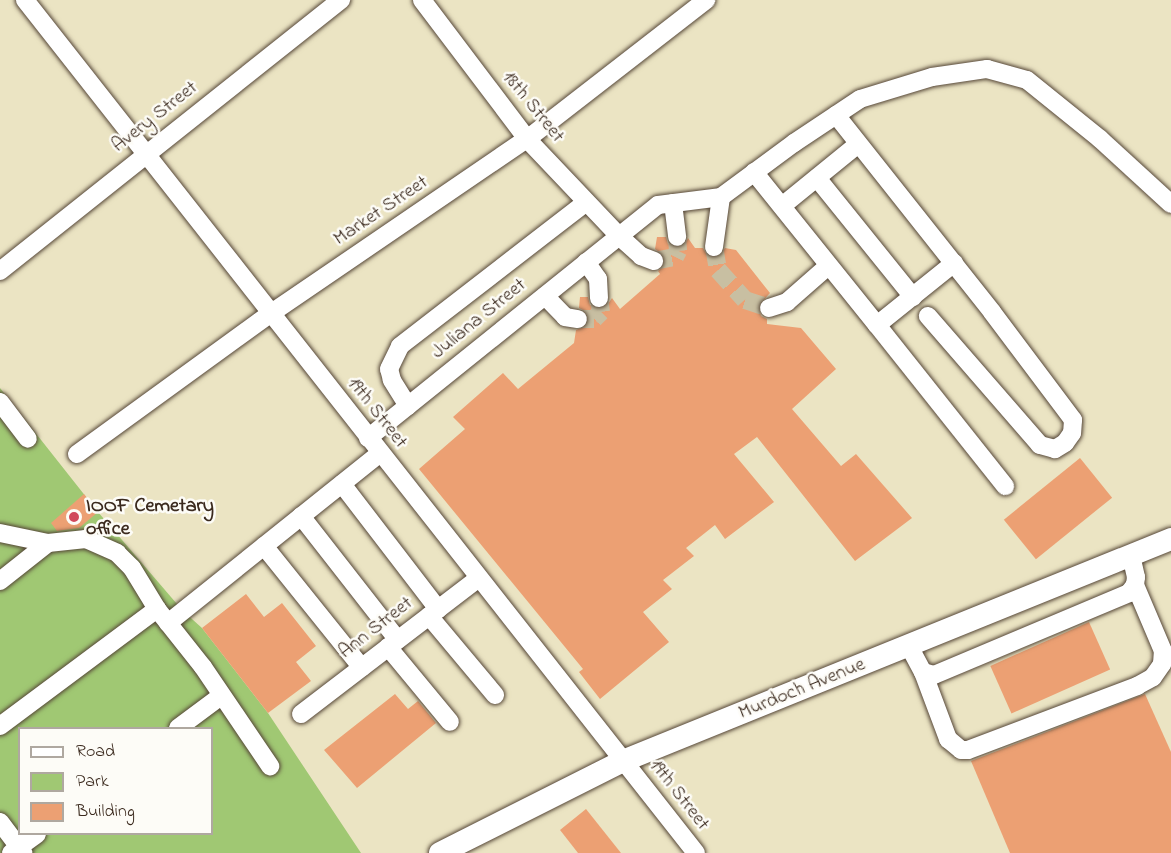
<!DOCTYPE html>
<html>
<head>
<meta charset="utf-8">
<style>
	body { margin:0 }
	#map { position:relative; width:1171px; height:853px; overflow:hidden; background:#ebe4c3; font-family:"Indie Flower",sans-serif }
	div>[style] { position:absolute }
	[style*='--x'] { left:calc(var(--x)*1px); top:calc(var(--y)*1px); width:calc(var(--w)*1px); rotate:calc(var(--a)*1deg) }
	.green>* { inset:0; background:#a0c873 }
	.building>* { inset:0; background:#eca073; transform-origin:0 0 }
	.minor-tunnel>* { height:18px; margin-top:-9px; transform-origin:0; background:repeating-linear-gradient(90deg,#c8bfa2 0 18px,transparent 0 27px) }
	.roads { filter:drop-shadow(0 0 2px #554637) drop-shadow(0 0 2px #554637) }
	.minor>* { height:18px; margin:-9px; padding:0 9px; transform-origin:9px; border-radius:9px; background:#fff }
	.major>* { height:22px; margin:-11px; padding:0 11px; transform-origin:11px; border-radius:11px; background:#fff }
	.dots>* { width:16px; height:16px; translate:-50% -50%; box-sizing:border-box; border:3px solid #fdfcf7; border-radius:50% }
	span { translate:-50% -50%; white-space:nowrap; text-align:center; line-height:1.15; -webkit-text-stroke:5px #fdfcf7; paint-order:stroke }
	.street-label { font-size:20px; color:#3b2a1e }
	.poi-label { font-size:20px; color:#3b2a1e; font-weight:700 }
	.left { translate:0 -50%; text-align:left }
	.legend { position:absolute; left:18px; top:727px; width:195px; height:108px; box-sizing:border-box; background:#fdfcf7; border:2px solid #afa8a0; margin:0; padding:8px 10px; list-style:none; font-size:18px; color:#3b2a1e }
	.legend li { display:flex; align-items:center; gap:12px; height:30px }
	.legend b { width:30px; border:2px solid #afa8a0 }
</style>
</head>
<body>
<div id="map">
	<div class="green">
		<i style="clip-path:polygon(evenodd,0 388px,98px 512px,183px 611px,202px 628px,268px 713px,361px 853px,0 853px,0 388px,20px 728px,212px 728px,212px 834px,20px 834px,20px 728px)"></i>
	</div>
	<div class="building">
		<i style="clip-path:polygon(657px 237px,666px 237px,668px 244px,678px 248px,684px 246px,688px 238px,695px 248px,703px 248px,707px 255px,712px 258px,719px 257px,725px 248px,736px 250px,770px 293px,758px 306px,761px 316px,767px 319px,767px 324px,801px 328px,836px 369px,792px 409px,841px 466px,856px 454px,912px 518px,855px 561px,757px 437px,734px 454px,774px 502px,725px 539px,715px 525px,686px 548px,694px 556px,663px 580px,672px 589px,643px 612px,669px 642px,600px 699px,579px 672px,583px 669px,419px 469px,465px 429px,453px 417px,503px 373px,518px 389px,574px 343px,576px 330px,586px 326px,589px 320px,585px 311px,579px 308px,580px 297px,588px 297px,590px 305px,599px 309px,606px 307px,612px 298px,620px 309px,660px 274px,658px 271px,664px 266px,665px 260px,662px 254px,655px 249px)"></i>
		<i style="left:1080px;top:458px;width:51px;height:98px;rotate:51deg"></i>
		<i style="clip-path:polygon(84px 494px,98px 512px,79px 528px,57px 531px,51px 523px)"></i>
		<i style="clip-path:polygon(246px 594px,264px 617px,282px 603px,316px 646px,296px 662px,311px 681px,268px 713px,202px 628px)"></i>
		<i style="left:1089px;top:622px;width:52px;height:108px;rotate:66deg"></i>
		<i style="clip-path:polygon(395px 694px,408px 709px,418px 701px,436px 723px,357px 788px,324px 750px)"></i>
		<i style="clip-path:polygon(1145px 694px,1171px 752px,1171px 853px,1010px 853px,971px 761px)"></i>
		<i style="clip-path:polygon(586px 809px,621px 853px,578px 853px,560px 830px)"></i>
	</div>
	<div class="minor-tunnel">
		<i style="--x:714;--y:247;--w:23;--a:80"></i>
		<i style="--x:718;--y:270;--w:40;--a:48"></i>
		<i style="--x:745;--y:300;--w:25;--a:18"></i>
		<i style="--x:654;--y:261;--w:21;--a:-11"></i>
		<i style="--x:675;--y:257;--w:7;--a:-63"></i>
		<i style="--x:678;--y:251;--w:14;--a:-94"></i>
		<i style="--x:578;--y:319;--w:16;--a:0"></i>
		<i style="--x:594;--y:319;--w:10;--a:-45"></i>
		<i style="--x:601;--y:312;--w:14;--a:-98"></i>
	</div>
	<div class="roads">
		<div class="minor">
			<i style="--x:25;--y:0;--w:1085;--a:51.81"></i>
			<i style="--x:422;--y:0;--w:174;--a:52.9"></i>
			<i style="--x:527;--y:139;--w:134;--a:46.5"></i>
			<i style="--x:619;--y:236;--w:30;--a:42"></i>
			<i style="--x:641;--y:256;--w:14;--a:21"></i>
			<i style="--x:836;--y:115;--w:251;--a:51.6"></i>
			<i style="--x:992;--y:312;--w:135;--a:53.1"></i>
			<i style="--x:1073;--y:420;--w:13;--a:94"></i>
			<i style="--x:1072;--y:433;--w:12;--a:125"></i>
			<i style="--x:1065;--y:443;--w:12;--a:149"></i>
			<i style="--x:1055;--y:449;--w:16;--a:-165"></i>
			<i style="--x:1040;--y:445;--w:171;--a:-131"></i>
			<i style="--x:754;--y:172;--w:196;--a:51.2"></i>
			<i style="--x:877;--y:325;--w:99;--a:-38.8"></i>
			<i style="--x:817;--y:178;--w:153;--a:51.1"></i>
			<i style="--x:673;--y:203;--w:34;--a:83"></i>
			<i style="--x:782;--y:206;--w:97;--a:-39.1"></i>
			<i style="--x:714;--y:247;--w:50;--a:-82"></i>
			<i style="--x:586;--y:262;--w:21;--a:55"></i>
			<i style="--x:598;--y:279;--w:19;--a:87"></i>
			<i style="--x:0;--y:271;--w:436;--a:-38.5"></i>
			<i style="--x:545;--y:296;--w:29;--a:46"></i>
			<i style="--x:565;--y:317;--w:13;--a:9"></i>
			<i style="--x:769;--y:308;--w:19;--a:-18"></i>
			<i style="--x:787;--y:302;--w:55;--a:-41.3"></i>
			<i style="--x:877;--y:325;--w:206;--a:51.5"></i>
			<i style="--x:0;--y:402;--w:46;--a:52.9"></i>
			<i style="--x:408;--y:406;--w:31;--a:-122"></i>
			<i style="--x:392;--y:380;--w:11;--a:-105"></i>
			<i style="--x:389;--y:369;--w:25;--a:-64"></i>
			<i style="--x:400;--y:346;--w:235;--a:-37.7"></i>
			<i style="--x:368;--y:438;--w:372;--a:-38.8"></i>
			<i style="--x:658;--y:205;--w:64;--a:-7.2"></i>
			<i style="--x:721;--y:197;--w:91;--a:-36.5"></i>
			<i style="--x:794;--y:143;--w:79;--a:-33.7"></i>
			<i style="--x:860;--y:99;--w:75;--a:-17"></i>
			<i style="--x:932;--y:77;--w:56;--a:-8.3"></i>
			<i style="--x:987;--y:69;--w:41;--a:15.4"></i>
			<i style="--x:1027;--y:80;--w:94;--a:38.9"></i>
			<i style="--x:1100;--y:139;--w:96;--a:42.5"></i>
			<i style="--x:77;--y:454;--w:238;--a:-36"></i>
			<i style="--x:270;--y:314;--w:311;--a:-34.3"></i>
			<i style="--x:527;--y:139;--w:227;--a:-37.8"></i>
			<i style="--x:342;--y:484;--w:158;--a:52.5"></i>
			<i style="--x:301;--y:516;--w:157;--a:52"></i>
			<i style="--x:0;--y:533;--w:49;--a:11.8"></i>
			<i style="--x:48;--y:543;--w:38;--a:-6"></i>
			<i style="--x:86;--y:539;--w:34;--a:24"></i>
			<i style="--x:117;--y:553;--w:21;--a:45"></i>
			<i style="--x:132;--y:568;--w:48;--a:58.6"></i>
			<i style="--x:157;--y:609;--w:74;--a:51.6"></i>
			<i style="--x:203;--y:667;--w:120;--a:55.9"></i>
			<i style="--x:264;--y:546;--w:156;--a:51.2"></i>
			<i style="--x:0;--y:581;--w:61;--a:-38.4"></i>
			<i style="--x:429;--y:616;--w:103;--a:50.1"></i>
			<i style="--x:168;--y:623;--w:272;--a:-38.7"></i>
			<i style="--x:909;--y:646;--w:30;--a:62"></i>
			<i style="--x:923;--y:672;--w:11;--a:15"></i>
			<i style="--x:934;--y:675;--w:212;--a:-22.8"></i>
			<i style="--x:1129;--y:593;--w:10;--a:-53"></i>
			<i style="--x:1135;--y:585;--w:8;--a:-83"></i>
			<i style="--x:1136;--y:577;--w:22;--a:-103"></i>
			<i style="--x:388;--y:647;--w:97;--a:50.4"></i>
			<i style="--x:923;--y:672;--w:72;--a:69.5"></i>
			<i style="--x:948;--y:739;--w:17;--a:40"></i>
			<i style="--x:961;--y:750;--w:7;--a:0"></i>
			<i style="--x:968;--y:750;--w:181;--a:-20.7"></i>
			<i style="--x:1137;--y:686;--w:18;--a:-29"></i>
			<i style="--x:1153;--y:677;--w:16;--a:-55"></i>
			<i style="--x:1162;--y:664;--w:13;--a:-86"></i>
			<i style="--x:1163;--y:651;--w:72;--a:-113"></i>
			<i style="--x:301;--y:714;--w:224;--a:-37.4"></i>
			<i style="--x:0;--y:726;--w:196;--a:-36.7"></i>
			<i style="--x:178;--y:728;--w:54;--a:-36.7"></i>
			<i style="--x:0;--y:822;--w:39;--a:53"></i>
			<i style="--x:11;--y:853;--w:32;--a:-36"></i>
		</div>
		<div class="major">
			<i style="--x:440;--y:853;--w:205;--a:-26.7"></i>
			<i style="--x:623;--y:761;--w:591;--a:-22.05"></i>
		</div>
	</div>
	<div class="dots">
		<i style="left:74px;top:517px;background:#d1495b"></i>
	</div>
	<div class="street-label">
		<span style="left:533px;top:107px;rotate:51deg">18th Street</span>
		<span style="left:155px;top:117px;rotate:-38deg">Avery Street</span>
		<span style="left:381px;top:211px;rotate:-34deg">Market Street</span>
		<span style="left:479px;top:319px;rotate:-39deg">Juliana Street</span>
		<span style="left:377px;top:413px;rotate:52deg">19th Street</span>
		<span style="left:376px;top:628px;rotate:-38deg">Ann Street</span>
		<span style="left:802px;top:689px;rotate:-22deg">Murdoch Avenue</span>
		<span style="left:679px;top:795px;rotate:52deg">19th Street</span>
	</div>
	<div class="poi-label">
		<span class="left" style="left:86px;top:518px">IOOF Cemetary<br>office</span>
	</div>
	<ul class="legend">
	<li><b style="height:8px;background:#fff"></b>Road</li>
	<li><b style="height:16px;background:#a0c873"></b>Park</li>
	<li><b style="height:16px;background:#eca073"></b>Building</li>
	</ul>
</div>
</body>
</html>
